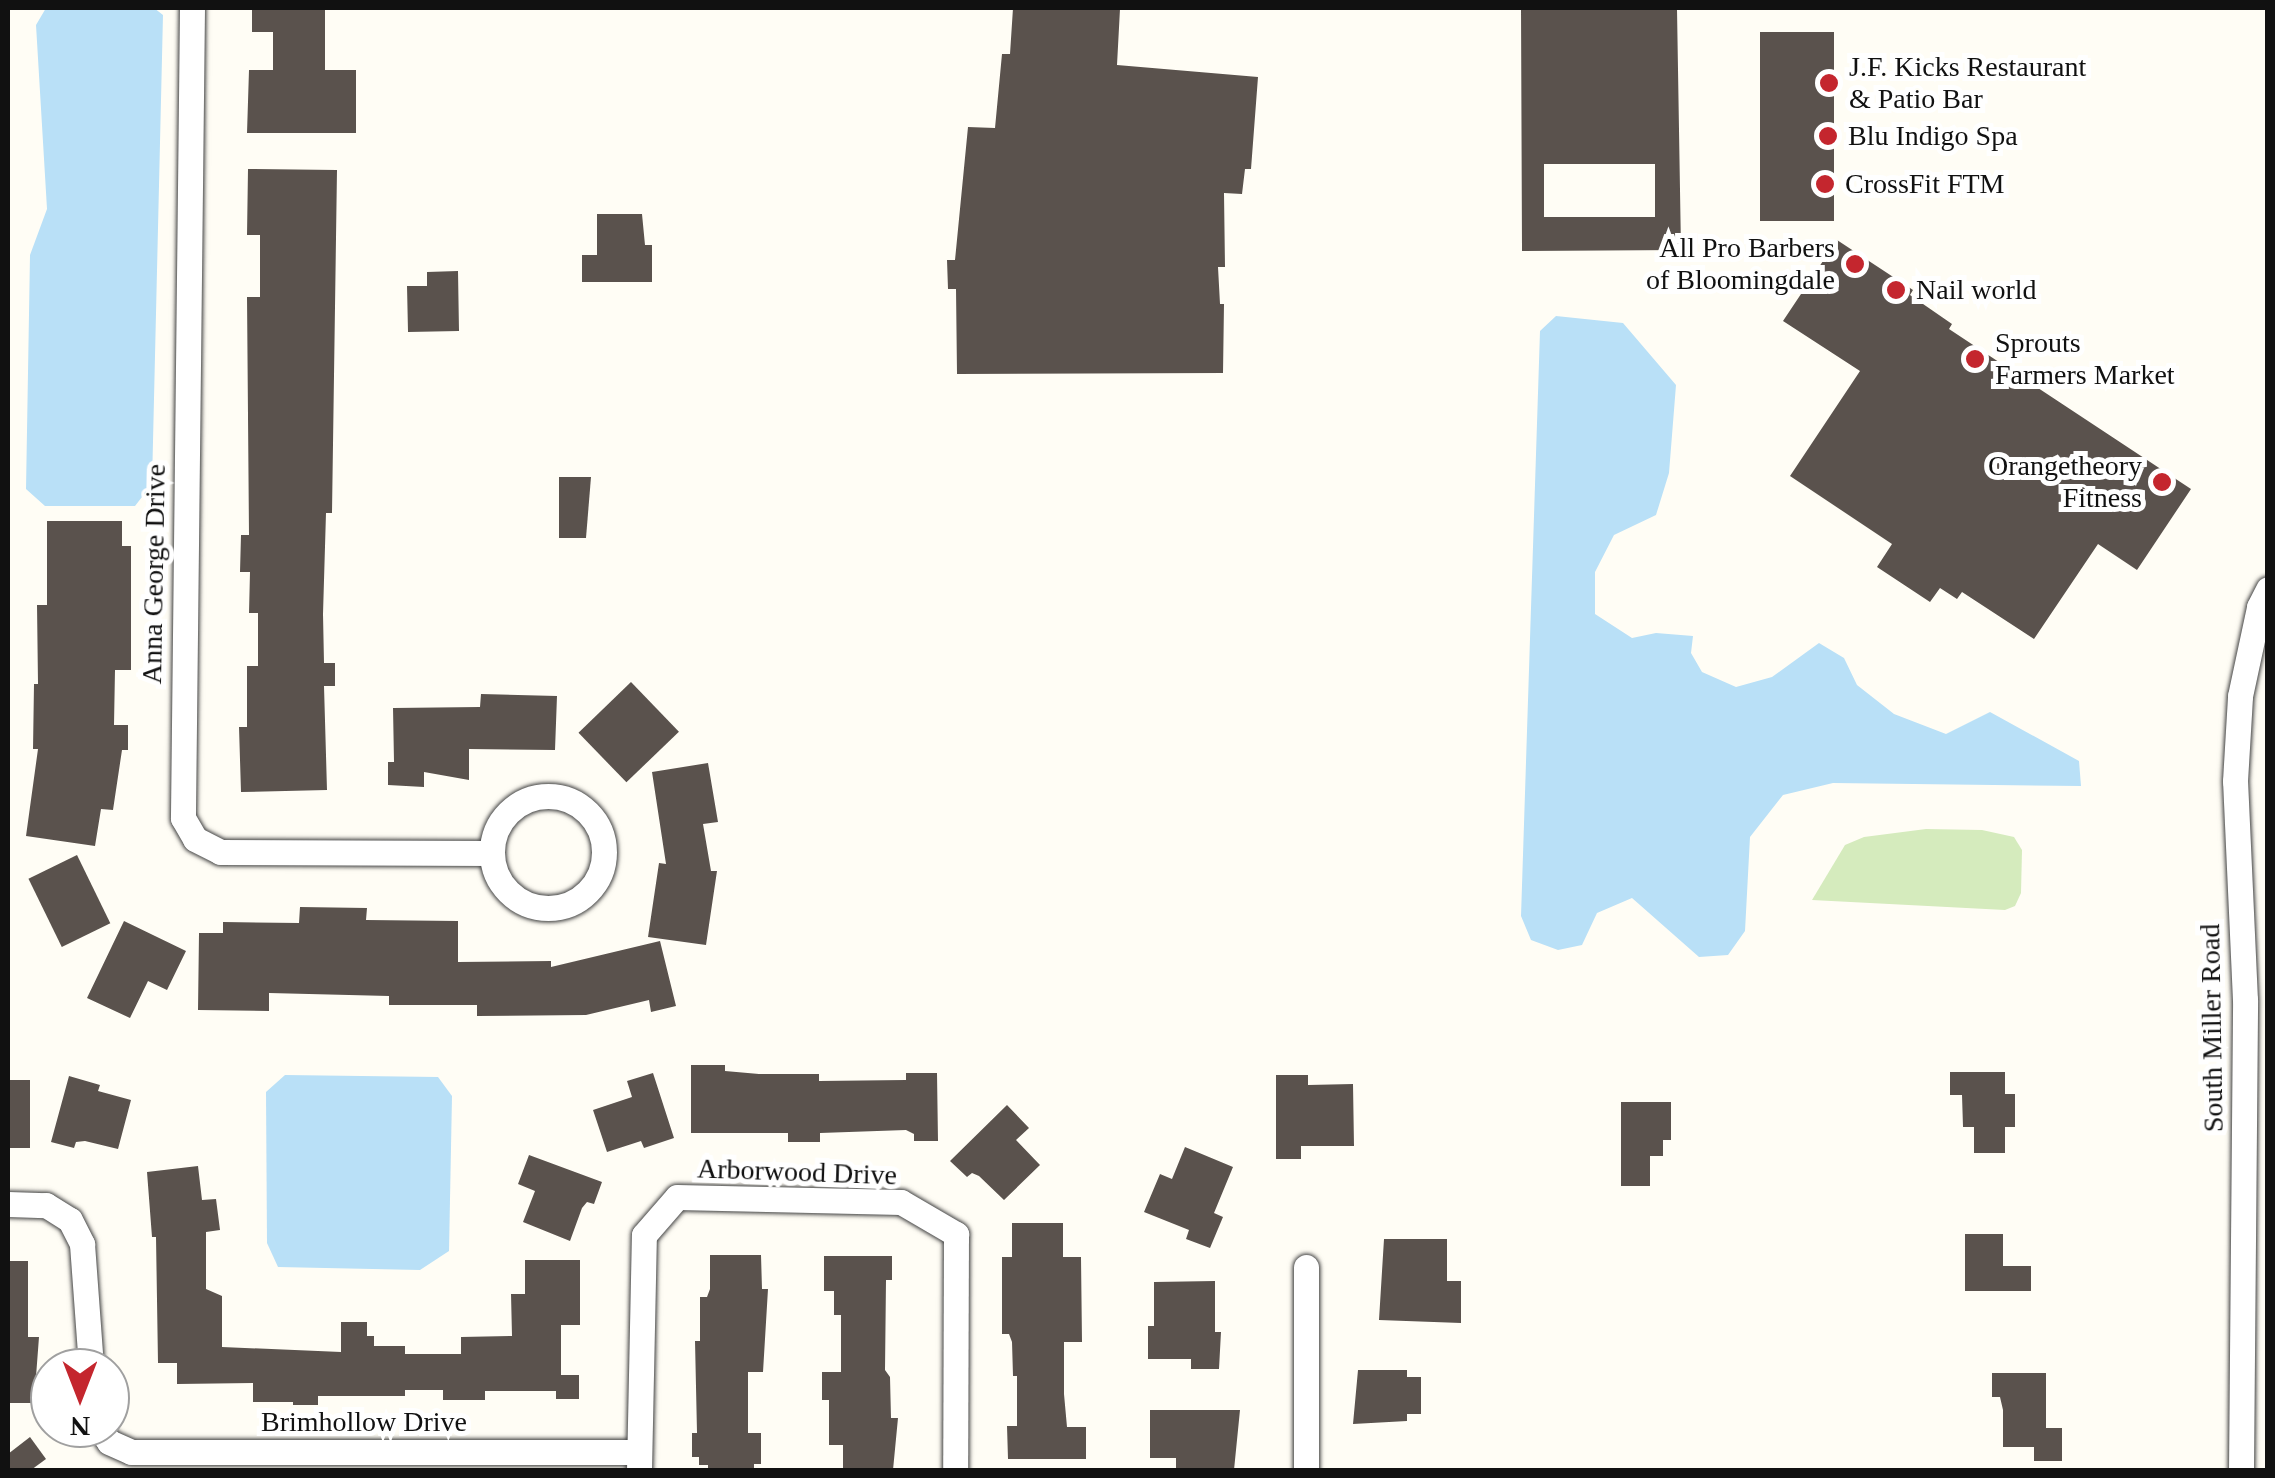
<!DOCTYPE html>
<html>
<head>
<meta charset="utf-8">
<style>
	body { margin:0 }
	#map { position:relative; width:2275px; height:1478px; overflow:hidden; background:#fffdf5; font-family:"Times New Roman",serif }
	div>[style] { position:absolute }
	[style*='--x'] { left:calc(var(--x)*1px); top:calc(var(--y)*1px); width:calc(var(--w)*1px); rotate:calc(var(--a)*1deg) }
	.green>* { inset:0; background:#d5ebbd }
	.water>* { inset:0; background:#b9e0f7 }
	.building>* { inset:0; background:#5a524d; transform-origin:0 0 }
	.roads { filter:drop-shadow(0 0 2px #444) drop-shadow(0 0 2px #444) }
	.minor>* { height:25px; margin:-12.5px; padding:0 12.5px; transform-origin:12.5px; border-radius:12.5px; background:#fff }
	.minor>.ring { margin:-12.5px; padding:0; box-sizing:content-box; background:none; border:25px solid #fff; border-radius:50% }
	.dots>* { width:28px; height:28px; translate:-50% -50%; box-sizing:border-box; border:5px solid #fff; border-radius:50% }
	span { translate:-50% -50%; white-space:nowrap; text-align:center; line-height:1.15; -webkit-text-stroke:10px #fff; paint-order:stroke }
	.poi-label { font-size:28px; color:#111 }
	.left { translate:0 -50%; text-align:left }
	.right { translate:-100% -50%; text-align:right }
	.street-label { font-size:28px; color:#111 }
	.frame { position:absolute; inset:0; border:10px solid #111; pointer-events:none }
	.north { position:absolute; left:30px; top:1348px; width:100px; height:100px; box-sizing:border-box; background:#fff; border:2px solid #a0a0a0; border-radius:50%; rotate:180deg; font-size:28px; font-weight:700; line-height:40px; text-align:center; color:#111 }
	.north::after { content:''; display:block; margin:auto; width:35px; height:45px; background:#c4262e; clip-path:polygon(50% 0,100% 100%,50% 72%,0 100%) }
</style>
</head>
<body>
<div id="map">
	<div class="green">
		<i style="clip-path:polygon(1926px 829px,1982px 830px,2014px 837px,2022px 850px,2021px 893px,2015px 906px,2005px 910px,1812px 900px,1845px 845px,1864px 837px)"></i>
	</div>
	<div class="water">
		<i style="clip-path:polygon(46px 8px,154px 8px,163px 15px,152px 484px,135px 506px,45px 506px,26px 489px,30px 255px,47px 209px,36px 25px)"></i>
		<i style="clip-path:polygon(1556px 316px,1623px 323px,1676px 385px,1669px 473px,1656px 515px,1614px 535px,1595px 572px,1595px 614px,1632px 638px,1656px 633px,1693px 636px,1691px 653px,1702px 672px,1736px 687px,1772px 677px,1819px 643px,1844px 658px,1857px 685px,1894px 714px,1946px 734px,1990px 712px,2079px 761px,2081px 786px,1833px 783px,1783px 795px,1750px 837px,1745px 931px,1728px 955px,1699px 957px,1632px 898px,1597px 913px,1582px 945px,1558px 950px,1531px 940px,1521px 916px,1540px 331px)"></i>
		<i style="clip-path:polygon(285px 1075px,438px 1077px,452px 1096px,449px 1251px,420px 1270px,278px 1267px,267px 1243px,266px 1092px)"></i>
	</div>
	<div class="building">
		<i style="clip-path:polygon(252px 8px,325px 8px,325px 70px,356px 70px,356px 133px,247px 133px,249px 70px,273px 70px,273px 32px,252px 32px)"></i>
		<i style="clip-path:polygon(1013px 8px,1120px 9px,1117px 65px,1258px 77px,1251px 169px,1245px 169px,1242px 194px,1224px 193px,1225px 267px,1218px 267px,1220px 304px,1224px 304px,1223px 373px,957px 374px,956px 289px,948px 289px,947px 260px,955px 260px,968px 127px,995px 128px,1002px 54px,1010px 54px)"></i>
		<i style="clip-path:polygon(evenodd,1521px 8px,1677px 9px,1681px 250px,1522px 251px,1521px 8px,1544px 164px,1655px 164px,1655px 217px,1544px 217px,1544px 164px)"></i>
		<i style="left:1760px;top:32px;width:74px;height:189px"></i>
		<i style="clip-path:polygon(248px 169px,337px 170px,332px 513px,326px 513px,323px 614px,324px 663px,335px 663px,335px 686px,324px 686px,327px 790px,241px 792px,239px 727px,247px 727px,247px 666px,258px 666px,258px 613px,249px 613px,250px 572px,240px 572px,241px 535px,249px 535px,247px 297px,260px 297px,260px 235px,247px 235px)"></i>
		<i style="clip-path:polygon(597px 214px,642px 214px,645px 245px,652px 245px,652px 282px,582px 282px,582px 255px,597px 255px)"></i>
		<i style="clip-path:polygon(1837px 240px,1913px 290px,1910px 295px,1952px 324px,1949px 329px,2191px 489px,2137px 570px,2098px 544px,2034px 639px,1962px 592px,1957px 599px,1940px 588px,1930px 602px,1877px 567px,1892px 544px,1790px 476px,1860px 371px,1783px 321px)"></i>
		<i style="clip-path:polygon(458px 271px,459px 331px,408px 332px,407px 286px,427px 286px,427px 272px)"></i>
		<i style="clip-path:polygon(559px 477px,591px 477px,586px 538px,559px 538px)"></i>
		<i style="clip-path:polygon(47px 521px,122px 521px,122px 546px,131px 546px,131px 670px,115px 670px,114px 725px,128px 725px,128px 750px,122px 750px,113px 810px,101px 809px,95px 846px,26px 836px,38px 749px,33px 749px,34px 684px,38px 684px,37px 605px,47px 605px)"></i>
		<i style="left:631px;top:682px;width:69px;height:73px;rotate:46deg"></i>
		<i style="clip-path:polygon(481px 694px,557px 696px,555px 750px,469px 749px,469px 780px,424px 772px,424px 787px,388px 785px,388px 762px,394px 762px,393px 708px,480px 707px)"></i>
		<i style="clip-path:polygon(708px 763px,718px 822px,703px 824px,711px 871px,717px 871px,706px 945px,648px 937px,659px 863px,666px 864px,652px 772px)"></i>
		<i style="left:77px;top:855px;width:76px;height:54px;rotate:64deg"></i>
		<i style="clip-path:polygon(300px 907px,367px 908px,366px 920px,458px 921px,458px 962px,551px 961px,551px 967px,660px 941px,676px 1006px,651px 1012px,649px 1000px,586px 1015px,477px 1016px,477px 1005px,389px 1005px,389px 996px,269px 993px,269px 1011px,198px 1010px,199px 933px,223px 933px,223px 922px,299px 923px)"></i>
		<i style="clip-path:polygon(124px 921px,186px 951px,167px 990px,148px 981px,130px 1018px,87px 998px)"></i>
		<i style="clip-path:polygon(691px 1065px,725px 1065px,725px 1071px,759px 1074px,819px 1074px,819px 1081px,906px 1080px,906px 1073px,937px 1073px,938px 1141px,914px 1141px,914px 1134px,906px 1130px,820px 1133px,820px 1142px,788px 1142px,788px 1133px,691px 1133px)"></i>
		<i style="clip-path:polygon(1950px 1072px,2005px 1072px,2005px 1094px,2015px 1094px,2015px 1127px,2005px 1127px,2005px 1153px,1974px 1153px,1974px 1127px,1963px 1127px,1962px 1095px,1950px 1095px)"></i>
		<i style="clip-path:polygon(653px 1073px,674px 1138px,644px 1148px,641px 1141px,607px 1152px,593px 1110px,632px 1097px,627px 1081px)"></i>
		<i style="clip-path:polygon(1276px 1075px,1308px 1075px,1308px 1085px,1353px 1084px,1354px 1146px,1301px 1146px,1301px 1159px,1276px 1159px)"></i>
		<i style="clip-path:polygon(69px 1076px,100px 1085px,98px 1091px,131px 1100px,118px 1149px,85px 1141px,76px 1142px,74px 1148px,51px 1142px)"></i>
		<i style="left:8px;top:1080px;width:22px;height:68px"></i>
		<i style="clip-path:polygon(1621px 1102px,1671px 1102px,1671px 1140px,1663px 1140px,1663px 1156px,1650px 1156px,1650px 1186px,1621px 1186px)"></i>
		<i style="clip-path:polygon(1007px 1105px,1029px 1128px,1016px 1140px,1040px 1165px,1004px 1200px,979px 1176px,972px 1173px,967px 1177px,950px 1161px)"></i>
		<i style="clip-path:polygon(1185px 1147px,1233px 1167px,1214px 1213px,1223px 1217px,1210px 1248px,1186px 1239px,1189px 1230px,1144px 1212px,1160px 1174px,1172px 1179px)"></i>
		<i style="clip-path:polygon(529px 1155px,602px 1182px,594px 1204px,587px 1202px,582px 1208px,570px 1241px,523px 1222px,535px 1191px,518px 1184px)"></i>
		<i style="clip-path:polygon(198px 1166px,202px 1200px,216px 1199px,220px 1230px,206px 1232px,206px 1289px,222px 1296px,222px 1347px,341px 1352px,341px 1322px,367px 1322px,367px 1336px,374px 1336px,374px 1346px,405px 1346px,405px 1354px,461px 1354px,461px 1337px,512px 1336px,511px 1294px,525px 1294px,525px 1260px,580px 1260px,580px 1325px,561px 1325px,561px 1375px,579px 1375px,579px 1399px,556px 1399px,556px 1391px,485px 1391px,485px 1400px,443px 1400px,443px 1390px,405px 1390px,405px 1396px,318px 1396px,318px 1405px,293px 1405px,293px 1402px,253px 1402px,253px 1383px,177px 1384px,177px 1363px,158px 1363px,156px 1237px,152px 1237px,147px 1172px)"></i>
		<i style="clip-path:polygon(1012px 1223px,1063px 1223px,1063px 1257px,1081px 1257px,1082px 1342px,1064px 1342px,1064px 1394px,1067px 1427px,1086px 1427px,1086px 1459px,1008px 1459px,1007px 1426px,1017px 1426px,1017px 1376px,1013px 1376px,1012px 1342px,1009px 1334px,1002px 1334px,1002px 1257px,1012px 1257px)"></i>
		<i style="clip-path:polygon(1965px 1234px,2003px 1234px,2003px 1266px,2031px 1266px,2031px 1291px,1965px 1291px)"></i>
		<i style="clip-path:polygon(1384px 1239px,1447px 1239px,1447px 1281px,1461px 1281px,1461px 1323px,1379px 1320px)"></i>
		<i style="clip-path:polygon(710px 1255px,761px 1255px,762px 1289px,768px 1289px,763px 1372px,748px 1372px,748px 1433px,761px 1433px,761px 1464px,754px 1464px,754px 1470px,708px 1470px,708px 1465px,699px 1465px,699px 1457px,692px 1457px,692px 1433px,697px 1433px,695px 1341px,700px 1341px,700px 1297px,707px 1297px,710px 1289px)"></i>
		<i style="clip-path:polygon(824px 1256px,892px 1256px,892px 1280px,886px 1280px,885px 1370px,890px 1377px,891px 1418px,898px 1418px,893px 1470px,843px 1470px,843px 1445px,829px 1445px,829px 1400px,822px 1400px,822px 1372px,841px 1372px,841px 1315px,834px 1315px,834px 1291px,824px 1291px)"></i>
		<i style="clip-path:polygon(8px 1261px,28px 1261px,28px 1337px,39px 1337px,34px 1403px,8px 1403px)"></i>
		<i style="clip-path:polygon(1215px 1281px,1215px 1332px,1221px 1332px,1219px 1369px,1191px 1369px,1191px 1359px,1148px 1359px,1148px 1326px,1154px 1326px,1154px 1282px)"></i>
		<i style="clip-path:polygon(1358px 1370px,1407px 1370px,1407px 1377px,1421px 1377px,1421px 1414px,1407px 1414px,1407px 1421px,1353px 1424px)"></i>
		<i style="clip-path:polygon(1992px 1373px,2046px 1373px,2046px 1428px,2062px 1428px,2062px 1461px,2034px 1461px,2034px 1447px,2003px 1447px,2003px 1410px,2000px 1397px,1992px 1397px)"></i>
		<i style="clip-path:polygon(1150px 1410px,1240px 1410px,1234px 1470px,1176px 1470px,1176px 1458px,1150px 1458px)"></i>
		<i style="clip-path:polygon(30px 1437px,46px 1459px,31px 1470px,8px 1470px,8px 1454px)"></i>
	</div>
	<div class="roads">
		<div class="minor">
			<i style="--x:192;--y:8;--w:810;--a:90.64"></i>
			<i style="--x:183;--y:818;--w:24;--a:60"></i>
			<i style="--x:195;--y:839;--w:28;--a:27"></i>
			<i style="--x:220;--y:852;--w:272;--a:0.2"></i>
			<i class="ring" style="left:492px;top:796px;width:87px;height:87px"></i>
			<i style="--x:8;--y:1204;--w:38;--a:2"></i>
			<i style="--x:46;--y:1205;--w:28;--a:32"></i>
			<i style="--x:70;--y:1220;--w:27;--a:63"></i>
			<i style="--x:82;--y:1244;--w:124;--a:85.8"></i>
			<i style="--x:99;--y:1428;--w:17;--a:54"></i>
			<i style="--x:109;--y:1442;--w:24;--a:24"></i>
			<i style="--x:131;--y:1452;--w:508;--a:0"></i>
			<i style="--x:639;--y:1470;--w:235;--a:-88.8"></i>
			<i style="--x:644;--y:1235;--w:50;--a:-49"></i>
			<i style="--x:677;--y:1197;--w:224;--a:1.3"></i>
			<i style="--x:901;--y:1202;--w:64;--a:30.2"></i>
			<i style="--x:956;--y:1234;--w:236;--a:90.2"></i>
			<i style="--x:1306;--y:1470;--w:203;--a:-90"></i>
			<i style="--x:2241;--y:1470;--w:470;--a:-89.5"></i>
			<i style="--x:2245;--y:1000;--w:219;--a:-92.6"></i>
			<i style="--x:2235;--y:781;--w:85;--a:-86.6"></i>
			<i style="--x:2240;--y:696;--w:91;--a:-77.9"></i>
			<i style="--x:2259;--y:607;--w:20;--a:-63"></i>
		</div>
	</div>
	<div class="dots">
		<i style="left:1829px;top:83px;background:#c4262e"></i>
		<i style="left:1828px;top:136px;background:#c4262e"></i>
		<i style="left:1825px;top:184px;background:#c4262e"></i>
		<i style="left:1855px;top:264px;background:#c4262e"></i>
		<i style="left:1896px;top:290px;background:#c4262e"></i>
		<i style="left:1975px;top:359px;background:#c4262e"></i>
		<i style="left:2162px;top:482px;background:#c4262e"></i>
	</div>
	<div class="poi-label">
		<span class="left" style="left:1849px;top:83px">J.F. Kicks Restaurant<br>&amp; Patio Bar</span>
		<span class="left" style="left:1848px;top:136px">Blu Indigo Spa</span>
		<span class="left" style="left:1845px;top:184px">CrossFit FTM</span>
		<span class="right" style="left:1835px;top:264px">All Pro Barbers<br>of Bloomingdale</span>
		<span class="left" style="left:1916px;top:290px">Nail world</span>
		<span class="left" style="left:1995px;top:359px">Sprouts<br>Farmers Market</span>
		<span class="right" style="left:2142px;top:482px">Orangetheory<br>Fitness</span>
	</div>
	<div class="street-label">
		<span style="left:154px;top:574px;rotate:-89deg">Anna George Drive</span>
		<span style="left:2212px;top:1028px;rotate:-91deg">South Miller Road</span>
		<span style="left:797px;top:1172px;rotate:2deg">Arborwood Drive</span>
		<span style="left:364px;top:1422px">Brimhollow Drive</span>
	</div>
	<div class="frame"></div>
	<div class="north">N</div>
</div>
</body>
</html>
